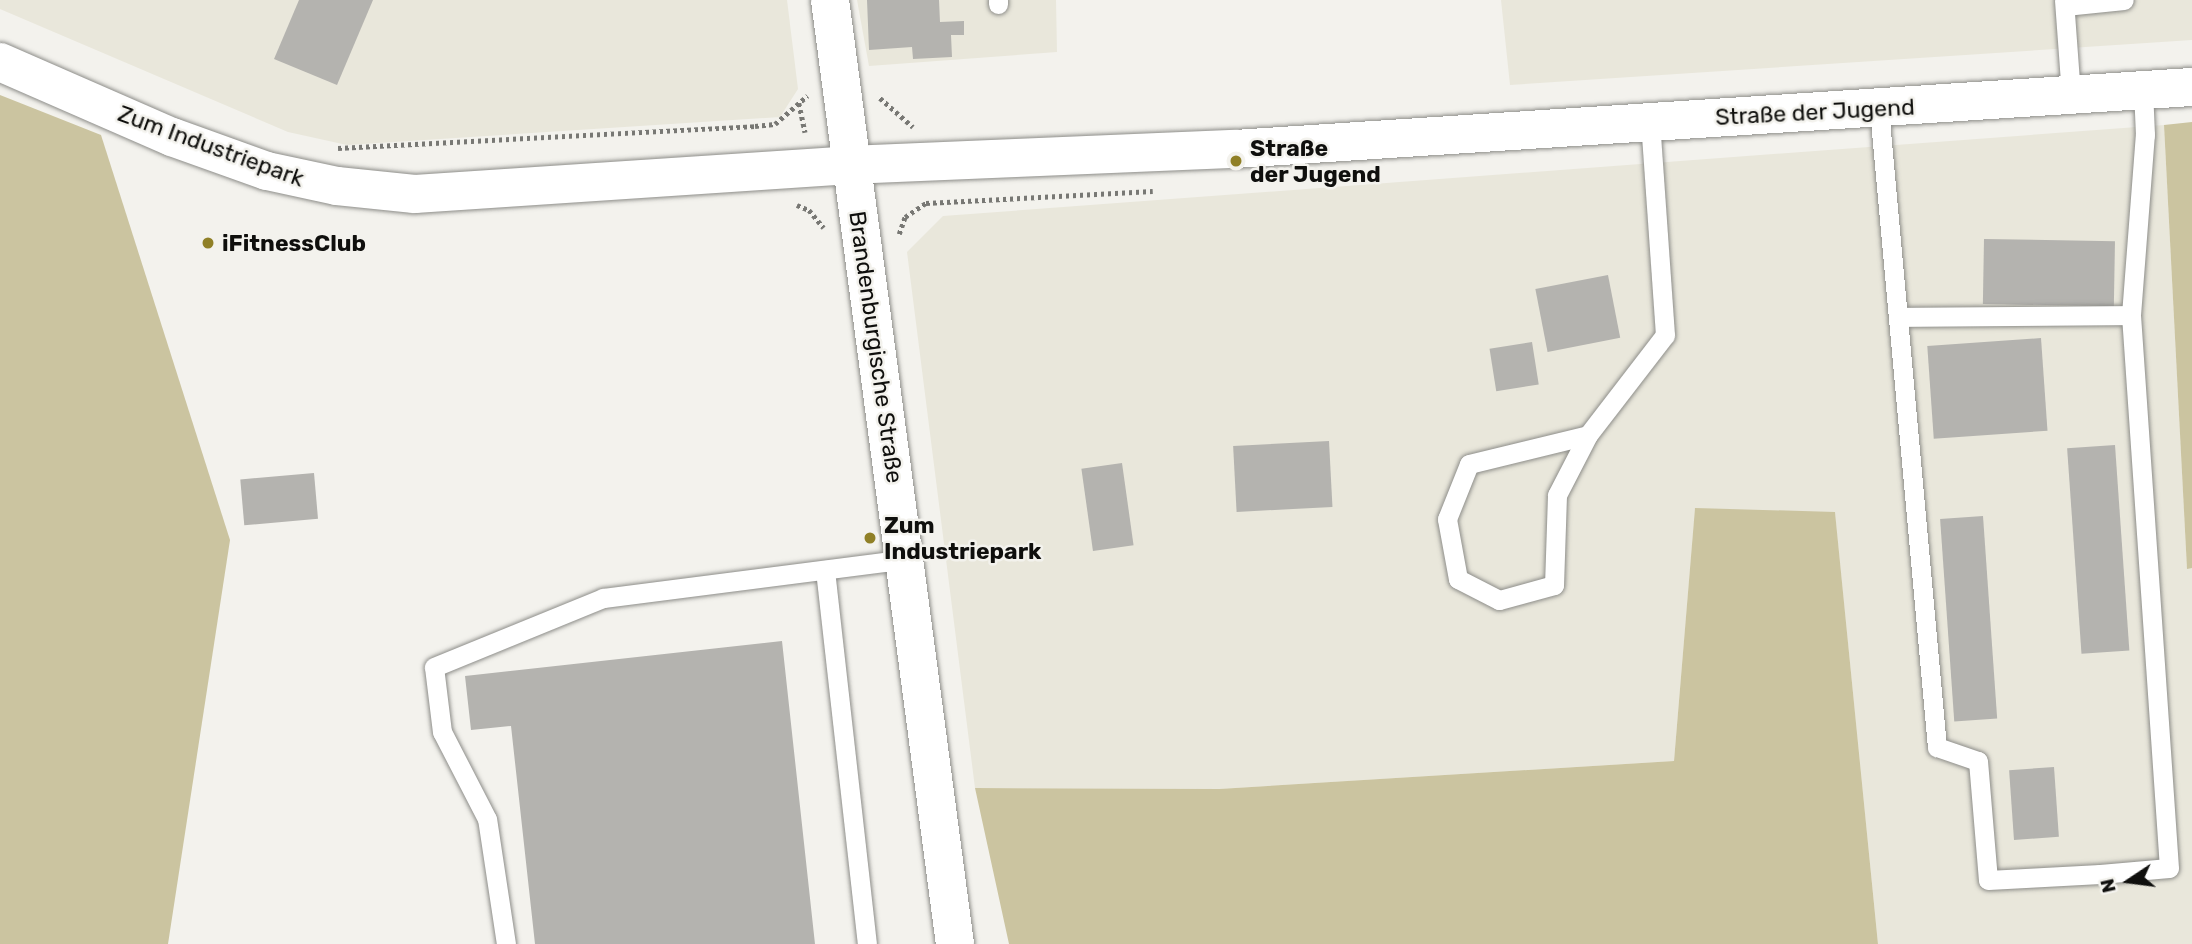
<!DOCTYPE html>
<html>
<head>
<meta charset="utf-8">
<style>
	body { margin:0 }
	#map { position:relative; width:2192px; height:944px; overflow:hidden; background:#f3f2ed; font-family:Rubik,sans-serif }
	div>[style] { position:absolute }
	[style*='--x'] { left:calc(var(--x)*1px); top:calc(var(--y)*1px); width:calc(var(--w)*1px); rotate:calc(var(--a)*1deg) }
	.built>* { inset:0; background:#e9e7db }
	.green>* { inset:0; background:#cbc4a0 }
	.building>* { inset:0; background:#b4b3af; transform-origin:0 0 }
	.path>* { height:4.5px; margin-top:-2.25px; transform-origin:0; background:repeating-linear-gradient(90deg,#787874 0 3.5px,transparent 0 7px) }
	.roads { filter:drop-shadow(0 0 2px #8d8d89) drop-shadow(0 0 2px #8d8d89) }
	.service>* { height:19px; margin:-9.5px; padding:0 9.5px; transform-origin:9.5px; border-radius:9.5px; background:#fff }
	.minor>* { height:38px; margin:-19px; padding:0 19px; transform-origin:19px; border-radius:19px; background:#fff }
	.tertiary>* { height:38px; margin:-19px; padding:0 19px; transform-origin:19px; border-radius:19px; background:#fff }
	.dots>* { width:19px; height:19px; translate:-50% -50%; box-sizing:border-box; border:4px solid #f3f2ed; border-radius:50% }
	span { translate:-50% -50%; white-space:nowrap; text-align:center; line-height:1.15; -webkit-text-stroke:5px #f3f2ed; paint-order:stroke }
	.street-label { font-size:23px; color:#0f0f0d }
	.poi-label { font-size:23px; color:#0f0f0d; font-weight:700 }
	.left { translate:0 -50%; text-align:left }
	.north { position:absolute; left:2094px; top:846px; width:70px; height:70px; -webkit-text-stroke:5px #f3f2ed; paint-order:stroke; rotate:257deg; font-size:19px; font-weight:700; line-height:28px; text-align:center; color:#0f0f0d }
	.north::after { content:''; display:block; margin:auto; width:24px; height:32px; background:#0f0f0d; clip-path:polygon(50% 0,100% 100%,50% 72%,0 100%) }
</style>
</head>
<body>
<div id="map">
	<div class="built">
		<i style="clip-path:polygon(0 0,787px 0,798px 89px,780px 117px,347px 145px,288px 132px,0 9px)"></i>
		<i style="clip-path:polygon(857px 0,1056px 0,1057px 52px,869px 66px)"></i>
		<i style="clip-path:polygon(1501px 0,2192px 0,2192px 40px,1510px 85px)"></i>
		<i style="clip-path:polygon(2164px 125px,2187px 568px,2192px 568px,2192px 944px,1878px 944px,1835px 513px,1695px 509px,1674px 761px,1219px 789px,975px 788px,907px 252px,943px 216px)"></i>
	</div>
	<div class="green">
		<i style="clip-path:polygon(0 95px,101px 135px,230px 540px,168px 944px,0 944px)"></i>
		<i style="clip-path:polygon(2192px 122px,2192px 568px,2187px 569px,2164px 125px)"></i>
		<i style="clip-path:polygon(1695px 508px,1835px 512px,1878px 944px,1009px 944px,975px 788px,1219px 789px,1674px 761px)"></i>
	</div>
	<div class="building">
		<i style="clip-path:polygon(299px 0,373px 0,337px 85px,274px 59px)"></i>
		<i style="clip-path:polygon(867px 0,939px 0,940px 22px,964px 21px,964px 35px,951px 35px,952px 57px,913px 59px,912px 47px,869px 50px)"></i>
		<i style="left:1984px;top:239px;width:131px;height:65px;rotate:1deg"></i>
		<i style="left:1608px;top:275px;width:64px;height:74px;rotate:79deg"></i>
		<i style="left:2041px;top:338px;width:93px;height:114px;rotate:86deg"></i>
		<i style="left:1532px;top:342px;width:43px;height:43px;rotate:81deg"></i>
		<i style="left:1329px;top:441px;width:66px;height:96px;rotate:87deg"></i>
		<i style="left:2115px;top:445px;width:206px;height:48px;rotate:86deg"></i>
		<i style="left:1122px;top:463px;width:83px;height:41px;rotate:82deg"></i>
		<i style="left:314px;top:473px;width:46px;height:74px;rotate:85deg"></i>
		<i style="left:1983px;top:516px;width:203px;height:43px;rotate:86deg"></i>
		<i style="clip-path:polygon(782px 641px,815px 944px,535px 944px,511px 726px,471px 730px,465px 676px)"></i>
		<i style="left:2054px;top:767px;width:70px;height:45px;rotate:86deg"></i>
	</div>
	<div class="path">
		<i style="--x:880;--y:98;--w:44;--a:41.3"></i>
		<i style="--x:799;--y:103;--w:30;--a:78"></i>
		<i style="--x:338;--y:148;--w:418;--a:-3"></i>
		<i style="--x:755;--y:126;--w:20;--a:-6"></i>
		<i style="--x:775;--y:124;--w:43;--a:-41.2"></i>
		<i style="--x:797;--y:205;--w:13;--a:23"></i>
		<i style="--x:809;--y:210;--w:23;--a:50"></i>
		<i style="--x:899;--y:234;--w:18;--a:-71"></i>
		<i style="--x:905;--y:217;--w:25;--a:-34"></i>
		<i style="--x:926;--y:203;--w:227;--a:-3"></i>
	</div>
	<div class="roads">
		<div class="service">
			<i style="--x:998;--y:0;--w:4;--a:90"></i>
			<i style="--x:2064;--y:0;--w:96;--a:85.8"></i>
			<i style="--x:2065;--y:6;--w:59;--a:-5.8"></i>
			<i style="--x:1879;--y:109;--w:641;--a:84.81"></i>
			<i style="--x:1937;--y:747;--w:43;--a:18.9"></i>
			<i style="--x:1978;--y:761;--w:119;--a:85.2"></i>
			<i style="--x:1988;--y:880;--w:112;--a:-3.1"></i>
			<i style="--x:2100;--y:874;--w:69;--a:-5"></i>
			<i style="--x:2169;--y:868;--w:554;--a:-93.93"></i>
			<i style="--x:2131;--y:315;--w:181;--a:-85.6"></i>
			<i style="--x:2145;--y:135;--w:45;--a:-92.5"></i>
			<i style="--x:1898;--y:317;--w:233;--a:-0.5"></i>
			<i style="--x:1588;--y:435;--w:68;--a:117.3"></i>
			<i style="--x:1557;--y:495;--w:90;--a:91.9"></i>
			<i style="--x:1554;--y:585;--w:57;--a:164.7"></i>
			<i style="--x:1499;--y:600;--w:46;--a:-152.9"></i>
			<i style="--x:1458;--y:579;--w:61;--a:-100.4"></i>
			<i style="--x:1447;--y:519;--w:59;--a:-68.2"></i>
			<i style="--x:1469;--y:464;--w:122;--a:-13.7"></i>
			<i style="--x:1588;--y:435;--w:126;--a:-52.4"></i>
			<i style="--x:1665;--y:335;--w:214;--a:-94"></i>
			<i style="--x:825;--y:570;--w:376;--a:83.6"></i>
			<i style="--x:506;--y:944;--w:126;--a:-98.6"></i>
			<i style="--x:487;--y:819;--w:98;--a:-117.3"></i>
			<i style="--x:442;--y:732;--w:65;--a:-97"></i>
			<i style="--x:434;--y:667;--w:183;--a:-22.2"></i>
			<i style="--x:603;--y:598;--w:305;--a:-7.3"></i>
		</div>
		<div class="minor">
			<i style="--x:0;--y:62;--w:188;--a:23.6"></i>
			<i style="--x:172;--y:137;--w:101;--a:19.7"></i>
			<i style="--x:267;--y:171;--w:72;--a:12.1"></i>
			<i style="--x:337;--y:186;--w:78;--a:5.9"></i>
			<i style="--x:415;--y:194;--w:436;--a:-3.8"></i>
			<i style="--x:850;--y:165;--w:385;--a:-2.4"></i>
			<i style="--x:1235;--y:149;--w:959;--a:-3.71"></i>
		</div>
		<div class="tertiary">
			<i style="--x:830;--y:0;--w:952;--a:82.46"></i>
		</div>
	</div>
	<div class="dots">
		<i style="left:1236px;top:161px;background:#908027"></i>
		<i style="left:208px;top:243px;background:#908027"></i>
		<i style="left:870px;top:538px;background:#908027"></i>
	</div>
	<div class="street-label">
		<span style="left:1815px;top:112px;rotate:-3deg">Straße der Jugend</span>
		<span style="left:211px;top:146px;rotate:20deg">Zum Industriepark</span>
		<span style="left:876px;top:347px;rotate:82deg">Brandenburgische Straße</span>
	</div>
	<div class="poi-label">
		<span class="left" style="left:1250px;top:161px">Straße<br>der Jugend</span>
		<span class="left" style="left:222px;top:243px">iFitnessClub</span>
		<span class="left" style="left:884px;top:538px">Zum<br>Industriepark</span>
	</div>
	<div class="north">N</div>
</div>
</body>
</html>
